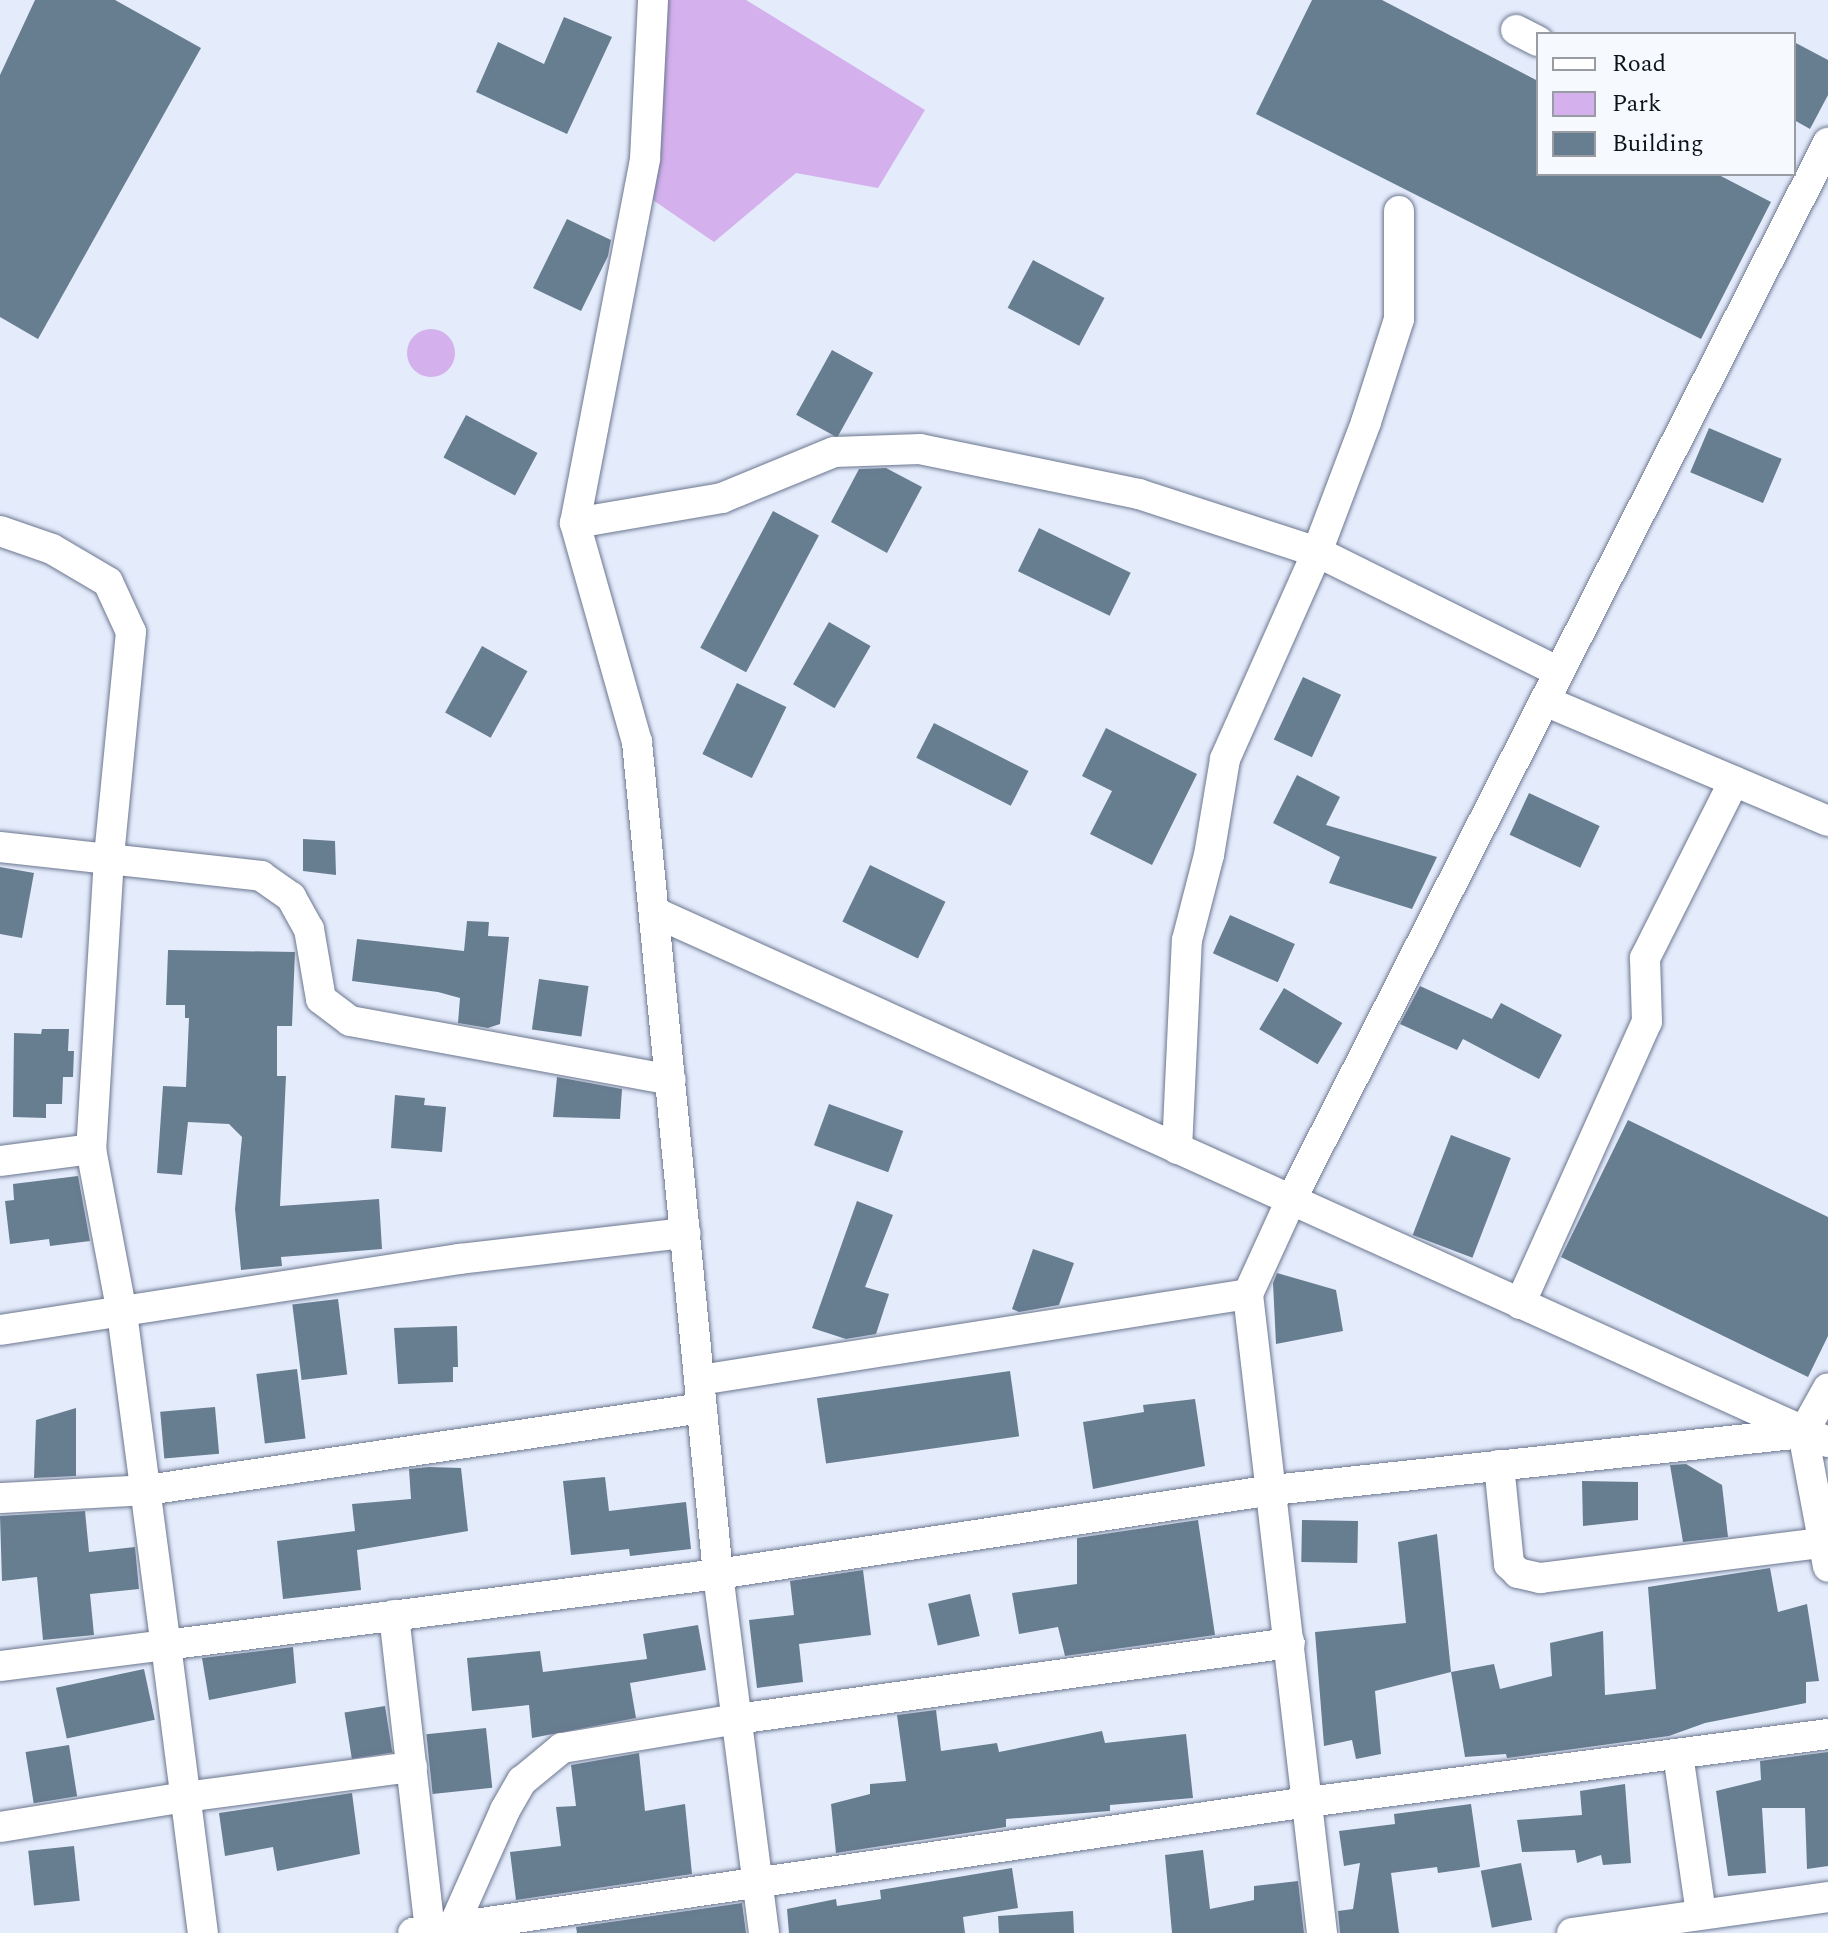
<!DOCTYPE html>
<html>
<head>
<meta charset="utf-8">
<style>
	body { margin:0 }
	#map { position:relative; width:1828px; height:1933px; overflow:hidden; background:#e4ecfc; font-family:Spectral,serif }
	div>[style] { position:absolute }
	[style*='--x'] { left:calc(var(--x)*1px); top:calc(var(--y)*1px); width:calc(var(--w)*1px); rotate:calc(var(--a)*1deg) }
	.green>* { inset:0; background:#d4b0ed }
	.round { border-radius:50% }
	.building>* { inset:0; background:#677d90; transform-origin:0 0 }
	.roads { filter:drop-shadow(0 0 2px #6c778f) drop-shadow(0 0 2px #6c778f) }
	.minor>* { height:30px; margin:-15px; padding:0 15px; transform-origin:15px; border-radius:15px; background:#fff }
	span { translate:-50% -50%; white-space:nowrap; text-align:center; line-height:1.15; -webkit-text-stroke:7px #f6f9fe; paint-order:stroke }
	.legend { position:absolute; left:1536px; top:32px; width:260px; height:144px; box-sizing:border-box; background:#f6f9fe; border:2px solid #999da3; margin:0; padding:10px 14px; list-style:none; font-size:24px; color:#0e121b }
	.legend li { display:flex; align-items:center; gap:16px; height:40px }
	.legend b { width:40px; border:2px solid #999da3 }
</style>
</head>
<body>
<div id="map">
	<div class="green">
		<i style="clip-path:polygon(663px 0,746px 0,925px 110px,878px 188px,796px 173px,714px 242px,650px 198px)"></i>
		<i class="round" style="left:407px;top:329px;width:48px;height:48px"></i>
	</div>
	<div class="building">
		<i style="clip-path:polygon(35px 0,115px 0,201px 48px,38px 339px,0 317px,0 75px)"></i>
		<i style="clip-path:polygon(1312px 0,1382px 0,1538px 81px,1538px 174px,1717px 174px,1771px 202px,1701px 339px,1256px 114px)"></i>
		<i style="clip-path:polygon(564px 17px,612px 37px,567px 134px,476px 92px,498px 42px,544px 64px)"></i>
		<i style="clip-path:polygon(1794px 42px,1828px 60px,1828px 95px,1810px 129px,1794px 120px)"></i>
		<i style="clip-path:polygon(567px 219px,611px 240px,608px 256px,581px 311px,533px 288px)"></i>
		<i style="left:1033px;top:260px;width:81px;height:54px;rotate:28deg"></i>
		<i style="left:832px;top:350px;width:47px;height:74px;rotate:29deg"></i>
		<i style="left:466px;top:415px;width:81px;height:48px;rotate:28deg"></i>
		<i style="left:1709px;top:428px;width:79px;height:48px;rotate:23deg"></i>
		<i style="clip-path:polygon(886px 468px,922px 487px,887px 553px,831px 522px,859px 469px)"></i>
		<i style="left:773px;top:511px;width:52px;height:155px;rotate:28deg"></i>
		<i style="left:1039px;top:528px;width:102px;height:48px;rotate:26deg"></i>
		<i style="left:829px;top:622px;width:48px;height:72px;rotate:30deg"></i>
		<i style="left:482px;top:646px;width:52px;height:76px;rotate:29deg"></i>
		<i style="left:1303px;top:677px;width:42px;height:69px;rotate:25deg"></i>
		<i style="left:737px;top:683px;width:55px;height:79px;rotate:26deg"></i>
		<i style="left:934px;top:723px;width:106px;height:39px;rotate:27deg"></i>
		<i style="clip-path:polygon(1106px 728px,1197px 774px,1152px 865px,1090px 834px,1112px 791px,1082px 776px)"></i>
		<i style="clip-path:polygon(1297px 775px,1340px 797px,1326px 825px,1437px 857px,1412px 909px,1329px 883px,1340px 857px,1273px 823px)"></i>
		<i style="left:1529px;top:793px;width:78px;height:46px;rotate:25deg"></i>
		<i style="clip-path:polygon(303px 839px,335px 841px,336px 875px,303px 871px)"></i>
		<i style="left:870px;top:865px;width:84px;height:63px;rotate:26deg"></i>
		<i style="clip-path:polygon(0 867px,34px 873px,22px 938px,0 934px)"></i>
		<i style="left:1230px;top:915px;width:71px;height:42px;rotate:24deg"></i>
		<i style="clip-path:polygon(467px 921px,489px 922px,488px 936px,509px 937px,500px 1024px,488px 1028px,458px 1023px,460px 998px,438px 992px,352px 981px,357px 939px,464px 951px)"></i>
		<i style="clip-path:polygon(168px 950px,295px 952px,292px 1026px,277px 1026px,277px 1076px,286px 1076px,280px 1206px,379px 1199px,382px 1249px,281px 1257px,282px 1266px,241px 1270px,235px 1209px,242px 1137px,229px 1124px,188px 1122px,182px 1175px,157px 1173px,163px 1086px,186px 1087px,189px 1018px,185px 1018px,185px 1005px,166px 1005px)"></i>
		<i style="left:539px;top:979px;width:50px;height:51px;rotate:8deg"></i>
		<i style="clip-path:polygon(1420px 986px,1492px 1019px,1501px 1003px,1562px 1035px,1539px 1079px,1463px 1039px,1457px 1050px,1400px 1024px)"></i>
		<i style="left:1284px;top:988px;width:68px;height:48px;rotate:31deg"></i>
		<i style="clip-path:polygon(42px 1029px,69px 1029px,68px 1051px,74px 1051px,73px 1077px,63px 1077px,62px 1104px,46px 1104px,46px 1118px,13px 1117px,14px 1033px,41px 1034px)"></i>
		<i style="clip-path:polygon(557px 1077px,622px 1089px,620px 1119px,553px 1117px)"></i>
		<i style="clip-path:polygon(395px 1095px,425px 1098px,424px 1105px,446px 1107px,442px 1152px,391px 1148px)"></i>
		<i style="left:829px;top:1104px;width:79px;height:44px;rotate:20deg"></i>
		<i style="clip-path:polygon(1628px 1120px,1828px 1217px,1828px 1336px,1808px 1377px,1561px 1257px)"></i>
		<i style="left:1451px;top:1135px;width:64px;height:107px;rotate:21deg"></i>
		<i style="clip-path:polygon(78px 1176px,90px 1241px,50px 1246px,49px 1239px,10px 1244px,5px 1201px,14px 1200px,13px 1184px)"></i>
		<i style="clip-path:polygon(857px 1201px,893px 1215px,865px 1287px,889px 1294px,876px 1334px,846px 1339px,812px 1328px)"></i>
		<i style="clip-path:polygon(1033px 1249px,1074px 1263px,1059px 1305px,1019px 1312px,1012px 1309px)"></i>
		<i style="clip-path:polygon(1277px 1273px,1336px 1290px,1343px 1331px,1276px 1344px,1273px 1283px)"></i>
		<i style="left:338px;top:1299px;width:76px;height:46px;rotate:83deg"></i>
		<i style="clip-path:polygon(457px 1326px,458px 1367px,453px 1367px,453px 1382px,398px 1384px,394px 1328px)"></i>
		<i style="left:297px;top:1369px;width:70px;height:41px;rotate:83deg"></i>
		<i style="left:1010px;top:1371px;width:66px;height:195px;rotate:82deg"></i>
		<i style="clip-path:polygon(1195px 1399px,1205px 1466px,1093px 1489px,1083px 1422px,1144px 1412px,1143px 1405px)"></i>
		<i style="left:215px;top:1407px;width:47px;height:55px;rotate:85deg"></i>
		<i style="clip-path:polygon(76px 1408px,76px 1476px,34px 1478px,36px 1420px)"></i>
		<i style="clip-path:polygon(1686px 1464px,1722px 1485px,1728px 1537px,1683px 1542px,1670px 1465px)"></i>
		<i style="clip-path:polygon(429px 1467px,461px 1468px,468px 1531px,357px 1550px,361px 1590px,283px 1599px,277px 1541px,355px 1531px,352px 1504px,411px 1499px,409px 1469px)"></i>
		<i style="clip-path:polygon(605px 1477px,609px 1511px,686px 1502px,691px 1549px,630px 1556px,629px 1549px,571px 1555px,563px 1481px)"></i>
		<i style="clip-path:polygon(1582px 1481px,1638px 1482px,1638px 1520px,1583px 1526px)"></i>
		<i style="clip-path:polygon(85px 1511px,89px 1552px,135px 1547px,139px 1589px,90px 1594px,94px 1635px,43px 1640px,37px 1577px,2px 1581px,0 1516px)"></i>
		<i style="clip-path:polygon(1198px 1520px,1215px 1635px,1065px 1656px,1058px 1627px,1019px 1634px,1012px 1593px,1077px 1584px,1077px 1538px)"></i>
		<i style="left:1358px;top:1521px;width:42px;height:56px;rotate:91deg"></i>
		<i style="clip-path:polygon(1437px 1534px,1451px 1672px,1375px 1691px,1381px 1754px,1356px 1759px,1352px 1740px,1324px 1746px,1315px 1632px,1406px 1623px,1398px 1542px)"></i>
		<i style="clip-path:polygon(1770px 1568px,1778px 1612px,1807px 1604px,1819px 1681px,1806px 1682px,1806px 1703px,1705px 1723px,1669px 1736px,1507px 1758px,1506px 1754px,1465px 1757px,1451px 1672px,1494px 1664px,1500px 1689px,1552px 1676px,1550px 1643px,1603px 1631px,1605px 1695px,1656px 1689px,1648px 1587px)"></i>
		<i style="clip-path:polygon(863px 1570px,871px 1635px,799px 1644px,803px 1682px,757px 1688px,749px 1620px,794px 1615px,790px 1581px)"></i>
		<i style="left:970px;top:1594px;width:43px;height:43px;rotate:77deg"></i>
		<i style="clip-path:polygon(698px 1625px,706px 1670px,630px 1683px,636px 1718px,532px 1738px,529px 1705px,472px 1711px,467px 1658px,540px 1651px,543px 1672px,647px 1659px,643px 1634px)"></i>
		<i style="clip-path:polygon(293px 1647px,296px 1683px,209px 1700px,202px 1658px)"></i>
		<i style="left:144px;top:1669px;width:52px;height:90px;rotate:78deg"></i>
		<i style="left:385px;top:1706px;width:47px;height:41px;rotate:81deg"></i>
		<i style="clip-path:polygon(936px 1710px,941px 1751px,997px 1743px,999px 1752px,1102px 1731px,1105px 1743px,1186px 1734px,1193px 1798px,1110px 1805px,1110px 1811px,1006px 1819px,1006px 1827px,836px 1853px,831px 1804px,870px 1794px,870px 1784px,906px 1781px,897px 1715px)"></i>
		<i style="left:486px;top:1728px;width:60px;height:60px;rotate:84deg"></i>
		<i style="left:69px;top:1745px;width:52px;height:44px;rotate:81deg"></i>
		<i style="clip-path:polygon(1828px 1752px,1828px 1866px,1807px 1869px,1805px 1808px,1762px 1808px,1766px 1873px,1728px 1876px,1716px 1791px,1761px 1780px,1760px 1761px)"></i>
		<i style="clip-path:polygon(639px 1753px,645px 1811px,685px 1804px,692px 1874px,516px 1900px,510px 1852px,561px 1846px,556px 1807px,576px 1806px,571px 1765px)"></i>
		<i style="clip-path:polygon(1625px 1784px,1631px 1863px,1603px 1865px,1601px 1855px,1577px 1863px,1575px 1850px,1522px 1852px,1517px 1820px,1582px 1815px,1580px 1791px)"></i>
		<i style="clip-path:polygon(352px 1793px,360px 1854px,277px 1871px,273px 1847px,225px 1856px,219px 1813px)"></i>
		<i style="clip-path:polygon(1471px 1804px,1480px 1867px,1438px 1873px,1437px 1867px,1391px 1873px,1399px 1933px,1340px 1933px,1338px 1911px,1353px 1909px,1360px 1863px,1344px 1866px,1339px 1831px,1395px 1824px,1394px 1814px)"></i>
		<i style="left:74px;top:1846px;width:55px;height:46px;rotate:84deg"></i>
		<i style="clip-path:polygon(1203px 1850px,1210px 1909px,1254px 1900px,1254px 1886px,1298px 1881px,1304px 1933px,1172px 1933px,1165px 1855px)"></i>
		<i style="left:1521px;top:1863px;width:58px;height:41px;rotate:79deg"></i>
		<i style="clip-path:polygon(1012px 1868px,1018px 1908px,963px 1917px,965px 1933px,789px 1933px,787px 1909px,836px 1899px,837px 1906px,881px 1899px,880px 1890px)"></i>
		<i style="clip-path:polygon(742px 1903px,746px 1933px,577px 1933px,576px 1927px)"></i>
		<i style="clip-path:polygon(1073px 1911px,1074px 1933px,999px 1933px,998px 1916px)"></i>
	</div>
	<div class="roads">
		<div class="minor">
			<i style="--x:1516;--y:30;--w:25;--a:27"></i>
			<i style="--x:575;--y:523;--w:371;--a:-79.1"></i>
			<i style="--x:645;--y:159;--w:159;--a:-87.1"></i>
			<i style="--x:0;--y:531;--w:55;--a:19.1"></i>
			<i style="--x:52;--y:549;--w:65;--a:30.5"></i>
			<i style="--x:108;--y:582;--w:55;--a:65.3"></i>
			<i style="--x:131;--y:632;--w:227;--a:95.6"></i>
			<i style="--x:109;--y:858;--w:292;--a:93.5"></i>
			<i style="--x:91;--y:1149;--w:167;--a:79.3"></i>
			<i style="--x:122;--y:1313;--w:335;--a:82.5"></i>
			<i style="--x:166;--y:1645;--w:557;--a:-7.33"></i>
			<i style="--x:718;--y:1574;--w:362;--a:82.7"></i>
			<i style="--x:1559;--y:672;--w:270;--a:-153.6"></i>
			<i style="--x:1317;--y:552;--w:187;--a:-162"></i>
			<i style="--x:1139;--y:494;--w:224;--a:-168.4"></i>
			<i style="--x:920;--y:449;--w:86;--a:178"></i>
			<i style="--x:834;--y:452;--w:121;--a:157.7"></i>
			<i style="--x:722;--y:498;--w:149;--a:170.3"></i>
			<i style="--x:575;--y:523;--w:228;--a:74.2"></i>
			<i style="--x:637;--y:742;--w:836;--a:84.44"></i>
			<i style="--x:718;--y:1574;--w:561;--a:-8.61"></i>
			<i style="--x:1273;--y:1490;--w:533;--a:-6.14"></i>
			<i style="--x:1803;--y:1433;--w:136;--a:79.4"></i>
			<i style="--x:1545;--y:701;--w:307;--a:23"></i>
			<i style="--x:0;--y:847;--w:263;--a:6.3"></i>
			<i style="--x:261;--y:876;--w:37;--a:35"></i>
			<i style="--x:291;--y:897;--w:37;--a:61"></i>
			<i style="--x:309;--y:929;--w:71;--a:80.3"></i>
			<i style="--x:321;--y:999;--w:36;--a:37"></i>
			<i style="--x:350;--y:1021;--w:326;--a:10.4"></i>
			<i style="--x:654;--y:912;--w:1288;--a:24.3"></i>
			<i style="--x:1177;--y:1149;--w:209;--a:-87.3"></i>
			<i style="--x:1187;--y:940;--w:88;--a:-75.5"></i>
			<i style="--x:1209;--y:855;--w:97;--a:-80.5"></i>
			<i style="--x:1225;--y:759;--w:227;--a:-66"></i>
			<i style="--x:1317;--y:552;--w:139;--a:-69.3"></i>
			<i style="--x:1366;--y:422;--w:108;--a:-72.2"></i>
			<i style="--x:1399;--y:319;--w:108;--a:-90"></i>
			<i style="--x:0;--y:1161;--w:92;--a:-7.5"></i>
			<i style="--x:1520;--y:1304;--w:309;--a:-65.8"></i>
			<i style="--x:1647;--y:1022;--w:64;--a:-91.8"></i>
			<i style="--x:1645;--y:958;--w:198;--a:-63.3"></i>
			<i style="--x:0;--y:1330;--w:465;--a:-8.8"></i>
			<i style="--x:460;--y:1259;--w:227;--a:-6.6"></i>
			<i style="--x:700;--y:1380;--w:555;--a:-8.92"></i>
			<i style="--x:1803;--y:1433;--w:51;--a:-60.9"></i>
			<i style="--x:1499;--y:1465;--w:100;--a:84.2"></i>
			<i style="--x:1509;--y:1564;--w:13;--a:45"></i>
			<i style="--x:1518;--y:1573;--w:23;--a:13"></i>
			<i style="--x:1540;--y:1578;--w:285;--a:-7.1"></i>
			<i style="--x:0;--y:1498;--w:147;--a:-3.1"></i>
			<i style="--x:147;--y:1490;--w:561;--a:-8.4"></i>
			<i style="--x:394;--y:1615;--w:317;--a:83.5"></i>
			<i style="--x:0;--y:1666;--w:167;--a:-7.2"></i>
			<i style="--x:166;--y:1645;--w:290;--a:82.7"></i>
			<i style="--x:1678;--y:1754;--w:161;--a:81.8"></i>
			<i style="--x:0;--y:1827;--w:188;--a:-9.2"></i>
			<i style="--x:186;--y:1797;--w:228;--a:-7.6"></i>
			<i style="--x:453;--y:1927;--w:128;--a:-66"></i>
			<i style="--x:505;--y:1810;--w:34;--a:-60"></i>
			<i style="--x:522;--y:1781;--w:52;--a:-39.5"></i>
			<i style="--x:562;--y:1748;--w:177;--a:-9.4"></i>
			<i style="--x:737;--y:1719;--w:558;--a:-7.83"></i>
			<i style="--x:413;--y:1933;--w:905;--a:-8.33"></i>
			<i style="--x:1308;--y:1802;--w:524;--a:-7.45"></i>
			<i style="--x:1322;--y:1933;--w:643;--a:-96.61"></i>
			<i style="--x:1248;--y:1294;--w:103;--a:-65.4"></i>
			<i style="--x:1291;--y:1200;--w:1186;--a:-63.07"></i>
			<i style="--x:1572;--y:1933;--w:259;--a:-8"></i>
		</div>
	</div>
	<ul class="legend">
	<li><b style="height:10px;background:#fff"></b>Road</li>
	<li><b style="height:22px;background:#d4b0ed"></b>Park</li>
	<li><b style="height:22px;background:#677d90"></b>Building</li>
	</ul>
</div>
</body>
</html>
